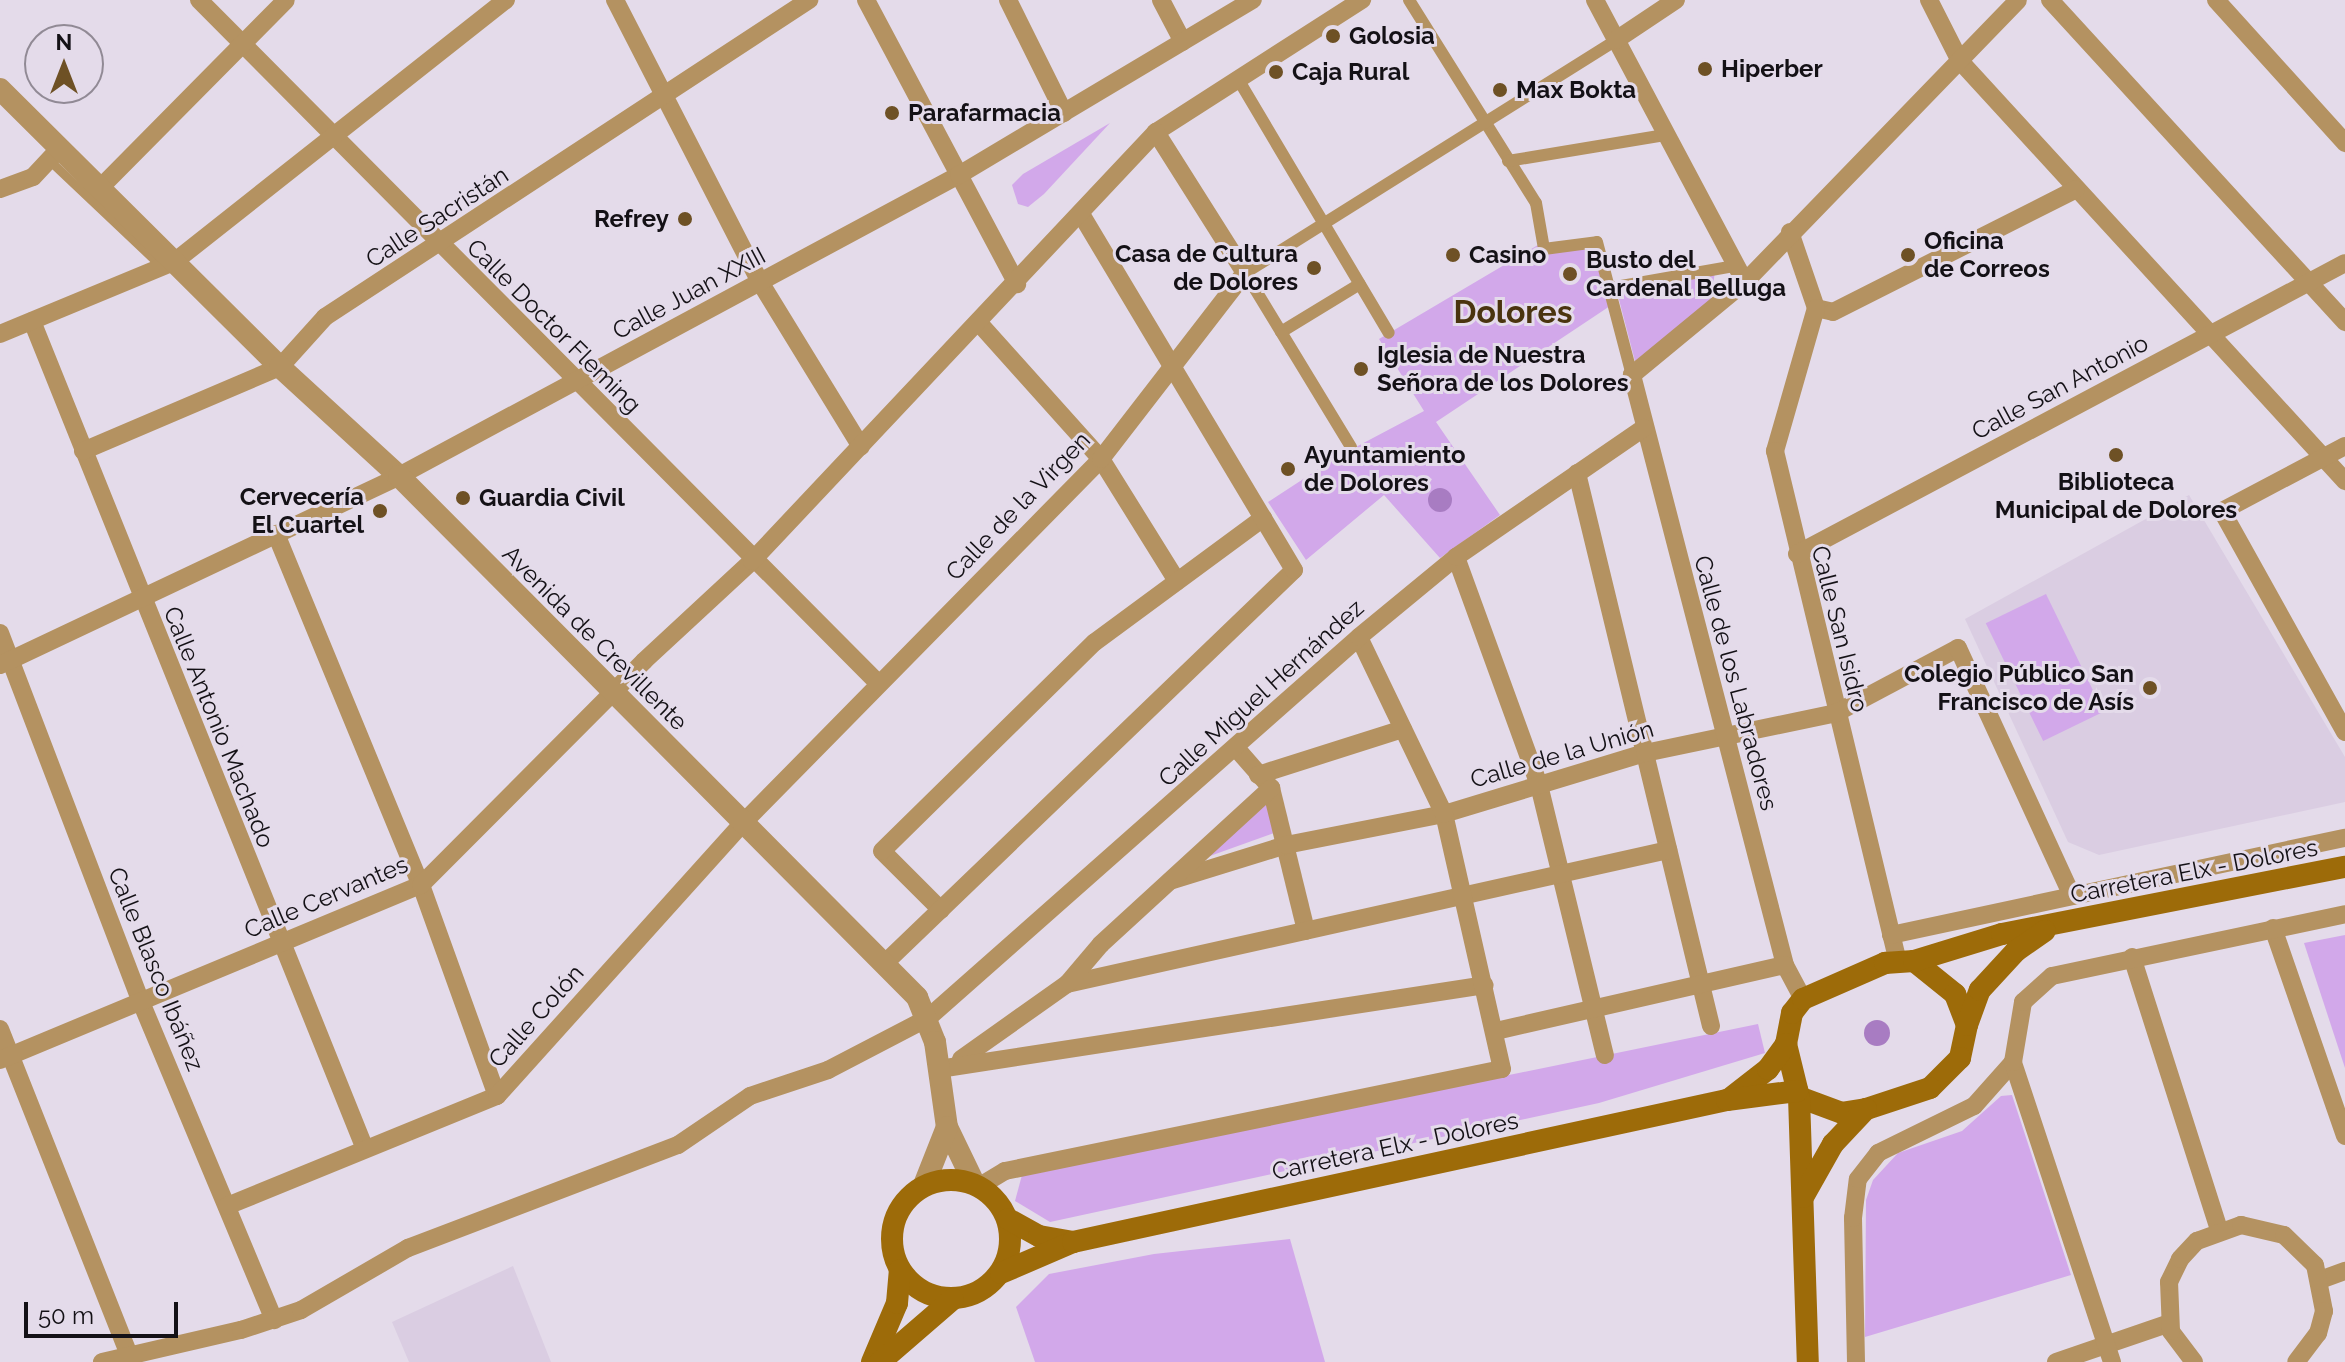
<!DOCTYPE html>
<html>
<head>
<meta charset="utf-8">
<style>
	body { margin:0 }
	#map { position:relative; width:2345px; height:1362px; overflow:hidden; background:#e4dbea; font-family:Raleway,sans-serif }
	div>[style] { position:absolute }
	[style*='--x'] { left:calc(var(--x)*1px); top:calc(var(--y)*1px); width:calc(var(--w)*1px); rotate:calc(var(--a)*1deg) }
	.built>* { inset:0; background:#dacde2 }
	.green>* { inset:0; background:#d2a8ea; transform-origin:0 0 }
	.water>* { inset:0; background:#a87cc2 }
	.round { border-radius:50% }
	.service>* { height:9px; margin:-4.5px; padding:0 4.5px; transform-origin:4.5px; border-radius:4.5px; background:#b49261 }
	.pedestrian>* { height:12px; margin:-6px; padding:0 6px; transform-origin:6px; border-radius:6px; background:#b49261 }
	.minor>* { height:18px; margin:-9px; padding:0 9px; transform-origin:9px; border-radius:9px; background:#b49261 }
	.tertiary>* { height:22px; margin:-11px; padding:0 11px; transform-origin:11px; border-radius:11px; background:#b49261 }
	.secondary>* { height:22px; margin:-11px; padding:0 11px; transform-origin:11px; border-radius:11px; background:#9d6b09 }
	.secondary>.ring { margin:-11px; padding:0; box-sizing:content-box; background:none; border:22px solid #9d6b09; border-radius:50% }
	.dots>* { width:22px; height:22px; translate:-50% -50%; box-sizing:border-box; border:4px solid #e4dbea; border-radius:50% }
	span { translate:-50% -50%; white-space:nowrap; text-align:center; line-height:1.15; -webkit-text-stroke:6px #e4dbea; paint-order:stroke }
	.poi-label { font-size:24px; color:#141116; font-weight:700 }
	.left { translate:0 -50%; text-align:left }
	.right { translate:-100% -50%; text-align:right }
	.street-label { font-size:24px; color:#141116 }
	.district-label { font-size:32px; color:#4a340f; font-weight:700 }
	.north { position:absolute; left:24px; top:24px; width:80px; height:80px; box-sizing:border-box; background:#e4dbea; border:2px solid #918a95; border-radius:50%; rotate:0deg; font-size:22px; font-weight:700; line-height:32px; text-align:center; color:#141116 }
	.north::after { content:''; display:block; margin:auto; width:28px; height:36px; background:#6e5125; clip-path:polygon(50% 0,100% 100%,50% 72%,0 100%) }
	.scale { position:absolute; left:24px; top:1302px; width:154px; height:36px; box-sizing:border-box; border:4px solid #141116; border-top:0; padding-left:10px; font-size:24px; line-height:28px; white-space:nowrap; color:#141116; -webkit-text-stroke:6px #e4dbea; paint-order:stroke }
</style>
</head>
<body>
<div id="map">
	<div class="built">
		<i style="clip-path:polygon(2189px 495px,2345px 757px,2345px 802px,2099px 855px,2068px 842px,1965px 619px)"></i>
		<i style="clip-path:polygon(513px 1266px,551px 1362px,409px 1362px,392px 1322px)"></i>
	</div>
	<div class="green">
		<i style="clip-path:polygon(1110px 123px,1044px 194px,1028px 207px,1018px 204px,1012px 185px,1023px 174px)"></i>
		<i style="clip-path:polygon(1538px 245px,1595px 246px,1610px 306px,1436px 422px,1500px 515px,1440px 558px,1384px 495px,1306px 560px,1268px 502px,1337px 457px,1424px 411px,1379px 339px)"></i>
		<i style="clip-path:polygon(1715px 271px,1711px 301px,1636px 365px,1616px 288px)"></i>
		<i style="left:2046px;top:594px;width:131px;height:67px;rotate:64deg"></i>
		<i style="clip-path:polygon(1267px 802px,1274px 833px,1196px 861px)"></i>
		<i style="clip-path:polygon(2345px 935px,2345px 1068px,2304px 943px)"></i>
		<i style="clip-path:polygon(1758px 1024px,1765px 1053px,1599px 1103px,1050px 1222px,1015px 1201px,1022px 1175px)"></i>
		<i style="clip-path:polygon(2012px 1095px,2071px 1275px,1865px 1337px,1866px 1200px,1873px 1180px,1898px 1153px,1962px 1131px,2001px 1096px)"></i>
		<i style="clip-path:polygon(1290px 1239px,1325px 1362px,1035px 1362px,1016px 1307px,1049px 1274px,1154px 1254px)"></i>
	</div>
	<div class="water">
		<i class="round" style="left:1428px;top:488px;width:24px;height:24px"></i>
		<i class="round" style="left:1864px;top:1020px;width:26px;height:26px"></i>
	</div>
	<div class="service">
		<i style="--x:49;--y:160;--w:156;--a:43.4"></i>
	</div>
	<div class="pedestrian">
		<i style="--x:1409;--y:0;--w:239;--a:58"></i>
		<i style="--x:1536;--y:203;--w:47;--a:80.1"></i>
		<i style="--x:1544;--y:249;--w:53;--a:-7.5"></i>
		<i style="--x:1597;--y:242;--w:138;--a:75.3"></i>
		<i style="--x:1238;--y:79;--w:295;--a:59.3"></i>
		<i style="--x:1508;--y:161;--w:159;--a:-9.4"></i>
		<i style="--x:1610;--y:288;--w:127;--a:-10"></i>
		<i style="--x:1281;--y:332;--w:92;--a:-31.3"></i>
		<i style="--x:1351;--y:447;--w:204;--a:-121.3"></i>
		<i style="--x:1245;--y:273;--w:438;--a:-32.1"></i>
	</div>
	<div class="minor">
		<i style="--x:199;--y:0;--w:963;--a:45.17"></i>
		<i style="--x:615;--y:0;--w:317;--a:62.8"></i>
		<i style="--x:760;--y:282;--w:193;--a:58.5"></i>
		<i style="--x:866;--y:0;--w:322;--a:62"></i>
		<i style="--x:1008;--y:0;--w:126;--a:63.6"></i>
		<i style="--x:1161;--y:0;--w:47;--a:62.4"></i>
		<i style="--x:1595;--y:0;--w:319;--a:62"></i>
		<i style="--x:1929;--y:0;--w:68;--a:63.1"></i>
		<i style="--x:1960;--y:61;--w:570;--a:47.49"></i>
		<i style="--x:2050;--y:0;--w:437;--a:47.5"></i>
		<i style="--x:2216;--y:0;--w:193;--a:47.9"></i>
		<i style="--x:1616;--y:40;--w:72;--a:-33.7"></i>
		<i style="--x:100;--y:188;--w:264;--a:-45.3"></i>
		<i style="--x:0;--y:189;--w:35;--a:-20"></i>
		<i style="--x:33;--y:177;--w:40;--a:-47"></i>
		<i style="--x:1790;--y:232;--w:80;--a:71.1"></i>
		<i style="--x:1816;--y:308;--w:17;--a:13"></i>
		<i style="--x:1833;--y:312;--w:272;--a:-26.8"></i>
		<i style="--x:1816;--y:308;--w:149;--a:106"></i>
		<i style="--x:1775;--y:451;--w:526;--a:76.47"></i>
		<i style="--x:32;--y:321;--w:892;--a:68.09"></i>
		<i style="--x:979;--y:323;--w:183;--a:48.1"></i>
		<i style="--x:1101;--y:459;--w:144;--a:58.1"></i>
		<i style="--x:0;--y:334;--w:188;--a:-22.5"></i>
		<i style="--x:174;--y:262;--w:423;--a:-38.3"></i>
		<i style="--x:2345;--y:446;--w:139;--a:152.1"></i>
		<i style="--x:2222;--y:511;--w:253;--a:60.9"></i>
		<i style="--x:83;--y:451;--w:214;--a:-23.1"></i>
		<i style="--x:280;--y:367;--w:67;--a:-48"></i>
		<i style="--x:325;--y:317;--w:579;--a:-33.22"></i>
		<i style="--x:1577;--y:473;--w:569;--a:76.38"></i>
		<i style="--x:276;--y:534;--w:380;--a:67.6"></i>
		<i style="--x:421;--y:885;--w:224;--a:70.2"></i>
		<i style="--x:1797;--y:554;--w:620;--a:-27.97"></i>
		<i style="--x:1456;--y:557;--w:243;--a:70"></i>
		<i style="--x:1539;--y:785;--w:278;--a:76.3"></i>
		<i style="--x:0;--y:633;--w:395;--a:69.1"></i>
		<i style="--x:141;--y:1002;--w:345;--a:67.3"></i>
		<i style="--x:0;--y:665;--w:441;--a:-25.3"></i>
		<i style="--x:399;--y:476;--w:636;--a:-28.26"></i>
		<i style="--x:959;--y:175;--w:342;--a:-30.8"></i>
		<i style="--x:1236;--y:748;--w:53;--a:48.8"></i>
		<i style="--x:1271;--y:788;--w:147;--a:76.2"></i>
		<i style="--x:1258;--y:775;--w:152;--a:-17.6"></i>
		<i style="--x:1170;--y:881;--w:121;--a:-17.2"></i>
		<i style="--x:1286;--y:845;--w:161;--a:-11.1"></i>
		<i style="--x:1444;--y:814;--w:210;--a:-16.9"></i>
		<i style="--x:1645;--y:753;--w:195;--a:-11.8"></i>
		<i style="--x:1836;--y:713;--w:138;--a:-28"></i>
		<i style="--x:1958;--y:648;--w:273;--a:65.3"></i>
		<i style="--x:941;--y:910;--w:83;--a:-135"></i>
		<i style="--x:882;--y:851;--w:298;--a:-44.5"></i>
		<i style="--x:1095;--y:642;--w:209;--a:-36.4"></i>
		<i style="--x:2273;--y:928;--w:220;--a:70.9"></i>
		<i style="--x:1891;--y:935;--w:464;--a:-12.1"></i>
		<i style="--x:2132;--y:957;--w:286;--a:72.3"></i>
		<i style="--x:885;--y:963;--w:567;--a:-43.86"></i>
		<i style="--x:1294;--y:570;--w:415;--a:-120.9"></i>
		<i style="--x:1067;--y:984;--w:616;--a:-12.57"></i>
		<i style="--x:1803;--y:999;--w:38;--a:-118"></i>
		<i style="--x:1785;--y:965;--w:610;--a:-104.54"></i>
		<i style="--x:1632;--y:375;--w:146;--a:-39.5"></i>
		<i style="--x:1745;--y:282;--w:392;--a:-45.9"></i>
		<i style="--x:0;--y:1029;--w:351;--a:68.4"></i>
		<i style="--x:1496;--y:1031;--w:296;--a:-12.9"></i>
		<i style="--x:961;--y:1059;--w:130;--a:-35.3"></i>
		<i style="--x:1067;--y:984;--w:52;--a:-49.6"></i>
		<i style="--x:1101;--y:944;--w:231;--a:-42.5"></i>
		<i style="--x:0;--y:1060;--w:456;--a:-22.6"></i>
		<i style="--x:421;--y:885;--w:316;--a:-45.1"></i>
		<i style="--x:644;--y:661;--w:147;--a:-42.8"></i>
		<i style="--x:752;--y:561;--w:589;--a:-46.72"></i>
		<i style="--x:1156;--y:132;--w:245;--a:-32.7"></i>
		<i style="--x:939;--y:1069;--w:552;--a:-8.75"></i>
		<i style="--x:980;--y:1186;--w:29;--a:-31"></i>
		<i style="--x:1005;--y:1171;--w:507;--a:-11.6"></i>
		<i style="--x:1502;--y:1069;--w:262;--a:-102.8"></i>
		<i style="--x:1444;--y:814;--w:196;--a:-115.7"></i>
		<i style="--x:227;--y:1206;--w:292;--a:-22.2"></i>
		<i style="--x:497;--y:1096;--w:366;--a:-48"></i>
		<i style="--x:742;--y:824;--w:512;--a:-45.47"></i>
		<i style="--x:1101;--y:459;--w:235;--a:-52.3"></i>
		<i style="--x:1245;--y:273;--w:167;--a:-122.3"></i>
		<i style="--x:2320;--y:1280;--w:27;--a:-20"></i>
		<i style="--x:102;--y:1362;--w:143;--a:-13"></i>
		<i style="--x:241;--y:1330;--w:63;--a:-18.4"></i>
		<i style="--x:301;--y:1310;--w:124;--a:-30.1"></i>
		<i style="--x:408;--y:1248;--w:289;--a:-20.9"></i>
		<i style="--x:678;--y:1145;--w:87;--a:-34.2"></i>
		<i style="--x:750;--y:1096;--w:82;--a:-18.4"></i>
		<i style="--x:828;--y:1070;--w:113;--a:-27.5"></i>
		<i style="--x:928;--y:1018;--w:575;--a:-41.48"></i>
		<i style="--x:1359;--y:637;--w:126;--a:-39.5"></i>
		<i style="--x:1456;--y:557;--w:228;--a:-34.5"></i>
		<i style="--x:1856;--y:1362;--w:144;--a:-91.2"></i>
		<i style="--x:1853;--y:1218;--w:39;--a:-83"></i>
		<i style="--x:1858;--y:1179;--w:33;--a:-52"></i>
		<i style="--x:1878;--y:1153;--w:107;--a:-26.1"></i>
		<i style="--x:1974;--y:1106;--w:59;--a:-48.4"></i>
		<i style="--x:2056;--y:1362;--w:120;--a:-18.9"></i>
		<i style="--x:2112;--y:1362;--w:316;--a:-108.3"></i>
		<i style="--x:2013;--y:1062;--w:61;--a:-80.5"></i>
		<i style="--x:2023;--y:1002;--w:39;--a:-42"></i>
		<i style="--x:2052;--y:976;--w:299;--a:-11.9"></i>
		<i style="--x:2194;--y:1362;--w:39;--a:-127"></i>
		<i style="--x:2171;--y:1331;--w:49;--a:-92.3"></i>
		<i style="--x:2169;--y:1282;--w:25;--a:-64"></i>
		<i style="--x:2180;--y:1259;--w:25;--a:-47"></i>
		<i style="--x:2197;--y:1241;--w:47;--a:-20"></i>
		<i style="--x:2241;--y:1225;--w:44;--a:13.1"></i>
		<i style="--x:2284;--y:1235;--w:43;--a:44.1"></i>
		<i style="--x:2315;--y:1265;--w:47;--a:78.9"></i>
		<i style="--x:2324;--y:1311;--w:23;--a:105"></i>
		<i style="--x:2318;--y:1333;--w:36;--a:127"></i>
	</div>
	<div class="tertiary">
		<i style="--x:0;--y:89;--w:395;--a:44.8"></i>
		<i style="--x:280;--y:367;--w:161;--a:42.5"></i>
		<i style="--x:399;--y:476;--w:735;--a:45.17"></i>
		<i style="--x:917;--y:997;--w:48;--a:68.2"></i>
		<i style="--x:935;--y:1042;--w:86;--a:82"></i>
		<i style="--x:947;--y:1127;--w:62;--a:64.3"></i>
		<i style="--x:924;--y:1185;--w:62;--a:-68.4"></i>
	</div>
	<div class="secondary">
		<i style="--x:1914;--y:961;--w:53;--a:38.8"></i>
		<i style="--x:1955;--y:994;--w:33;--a:69"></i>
		<i style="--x:1967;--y:1025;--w:34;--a:102"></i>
		<i style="--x:1960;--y:1058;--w:42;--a:135"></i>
		<i style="--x:1930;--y:1088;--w:67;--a:161.8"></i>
		<i style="--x:1866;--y:1109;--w:24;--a:171"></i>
		<i style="--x:1842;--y:1113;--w:46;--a:-159.6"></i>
		<i style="--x:1799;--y:1097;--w:55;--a:-103.8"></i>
		<i style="--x:1786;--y:1044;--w:32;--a:-79"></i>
		<i style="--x:1792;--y:1013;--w:18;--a:-52"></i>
		<i style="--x:1803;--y:999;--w:90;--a:-23.7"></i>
		<i style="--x:1885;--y:963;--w:29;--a:-4"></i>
		<i style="--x:1914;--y:961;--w:92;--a:-17.1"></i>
		<i style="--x:2002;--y:934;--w:349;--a:-11.1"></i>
		<i style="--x:1967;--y:1025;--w:37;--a:-70"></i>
		<i style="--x:1980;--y:990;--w:53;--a:-47.3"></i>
		<i style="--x:2016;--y:951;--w:35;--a:-35"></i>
		<i style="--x:1732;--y:1097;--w:46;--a:-37.9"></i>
		<i style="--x:1768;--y:1069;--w:31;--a:-54"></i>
		<i style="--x:1799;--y:1097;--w:265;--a:88.1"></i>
		<i class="ring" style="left:892px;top:1180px;width:96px;height:96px"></i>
		<i style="--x:1803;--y:1197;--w:61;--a:-60.5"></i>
		<i style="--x:1833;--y:1144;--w:48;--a:-46.7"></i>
		<i style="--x:1008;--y:1219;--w:35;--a:29"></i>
		<i style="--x:1039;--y:1236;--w:35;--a:10"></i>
		<i style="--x:1001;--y:1273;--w:78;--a:-23.3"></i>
		<i style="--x:1073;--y:1242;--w:669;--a:-12.25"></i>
		<i style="--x:1727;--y:1100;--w:71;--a:-7.3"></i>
		<i style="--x:872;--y:1362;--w:64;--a:-67"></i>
		<i style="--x:897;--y:1303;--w:33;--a:-85"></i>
		<i style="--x:880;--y:1362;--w:96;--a:-40.8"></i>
	</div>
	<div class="dots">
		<i style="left:1333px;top:36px;background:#6e5125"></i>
		<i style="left:1705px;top:69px;background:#6e5125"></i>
		<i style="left:1276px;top:72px;background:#6e5125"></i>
		<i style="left:1500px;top:90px;background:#6e5125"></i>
		<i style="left:892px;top:113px;background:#6e5125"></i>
		<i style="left:685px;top:219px;background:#6e5125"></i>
		<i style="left:1453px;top:255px;background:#6e5125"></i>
		<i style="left:1908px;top:255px;background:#6e5125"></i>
		<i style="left:1314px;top:268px;background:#6e5125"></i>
		<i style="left:1570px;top:274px;background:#6e5125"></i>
		<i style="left:1361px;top:369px;background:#6e5125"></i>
		<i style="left:2116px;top:455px;background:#6e5125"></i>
		<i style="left:1288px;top:469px;background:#6e5125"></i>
		<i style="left:463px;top:498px;background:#6e5125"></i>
		<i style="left:380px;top:511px;background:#6e5125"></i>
		<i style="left:2150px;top:688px;background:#6e5125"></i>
	</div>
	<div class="poi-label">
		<span class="left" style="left:1349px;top:36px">Golosia</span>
		<span class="left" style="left:1721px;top:69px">Hiperber</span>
		<span class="left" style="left:1292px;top:72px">Caja Rural</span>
		<span class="left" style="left:1516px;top:90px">Max Bokta</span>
		<span class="left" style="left:908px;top:113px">Parafarmacia</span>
		<span class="right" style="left:669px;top:219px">Refrey</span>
		<span class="left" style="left:1924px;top:255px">Oficina<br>de Correos</span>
		<span class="right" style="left:1298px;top:268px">Casa de Cultura<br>de Dolores</span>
		<span class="left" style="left:1469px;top:255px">Casino</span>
		<span class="left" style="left:1586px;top:274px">Busto del<br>Cardenal Belluga</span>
		<span class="left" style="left:1377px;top:369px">Iglesia de Nuestra<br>Señora de los Dolores</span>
		<span class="left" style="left:1304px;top:469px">Ayuntamiento<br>de Dolores</span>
		<span style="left:2116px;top:496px">Biblioteca<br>Municipal de Dolores</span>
		<span class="right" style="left:364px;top:511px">Cervecería<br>El Cuartel</span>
		<span class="left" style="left:479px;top:498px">Guardia Civil</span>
		<span class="right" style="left:2134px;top:688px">Colegio Público San<br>Francisco de Asís</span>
	</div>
	<div class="street-label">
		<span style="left:437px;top:217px;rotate:-33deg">Calle Sacristán</span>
		<span style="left:689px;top:293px;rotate:-28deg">Calle Juan XXIII</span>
		<span style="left:554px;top:326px;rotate:45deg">Calle Doctor Fleming</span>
		<span style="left:2060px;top:387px;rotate:-28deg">Calle San Antonio</span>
		<span style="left:1018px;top:506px;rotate:-46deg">Calle de la Virgen</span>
		<span style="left:1840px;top:629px;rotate:76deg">Calle San Isidro</span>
		<span style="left:595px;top:638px;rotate:45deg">Avenida de Crevillente</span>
		<span style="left:1736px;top:683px;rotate:75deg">Calle de los Labradores</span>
		<span style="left:1261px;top:693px;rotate:-42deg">Calle Miguel Hernández</span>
		<span style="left:219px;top:727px;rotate:68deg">Calle Antonio Machado</span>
		<span style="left:1562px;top:754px;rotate:-16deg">Calle de la Unión</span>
		<span style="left:2194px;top:871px;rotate:-11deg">Carretera Elx - Dolores</span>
		<span style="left:326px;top:897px;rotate:-23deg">Calle Cervantes</span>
		<span style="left:156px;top:969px;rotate:68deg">Calle Blasco Ibáñez</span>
		<span style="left:536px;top:1016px;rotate:-48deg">Calle Colón</span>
		<span style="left:1395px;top:1146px;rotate:-12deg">Carretera Elx - Dolores</span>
	</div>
	<div class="district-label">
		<span style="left:1513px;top:312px">Dolores</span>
	</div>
	<div class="north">N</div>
	<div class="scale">50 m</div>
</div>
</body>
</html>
